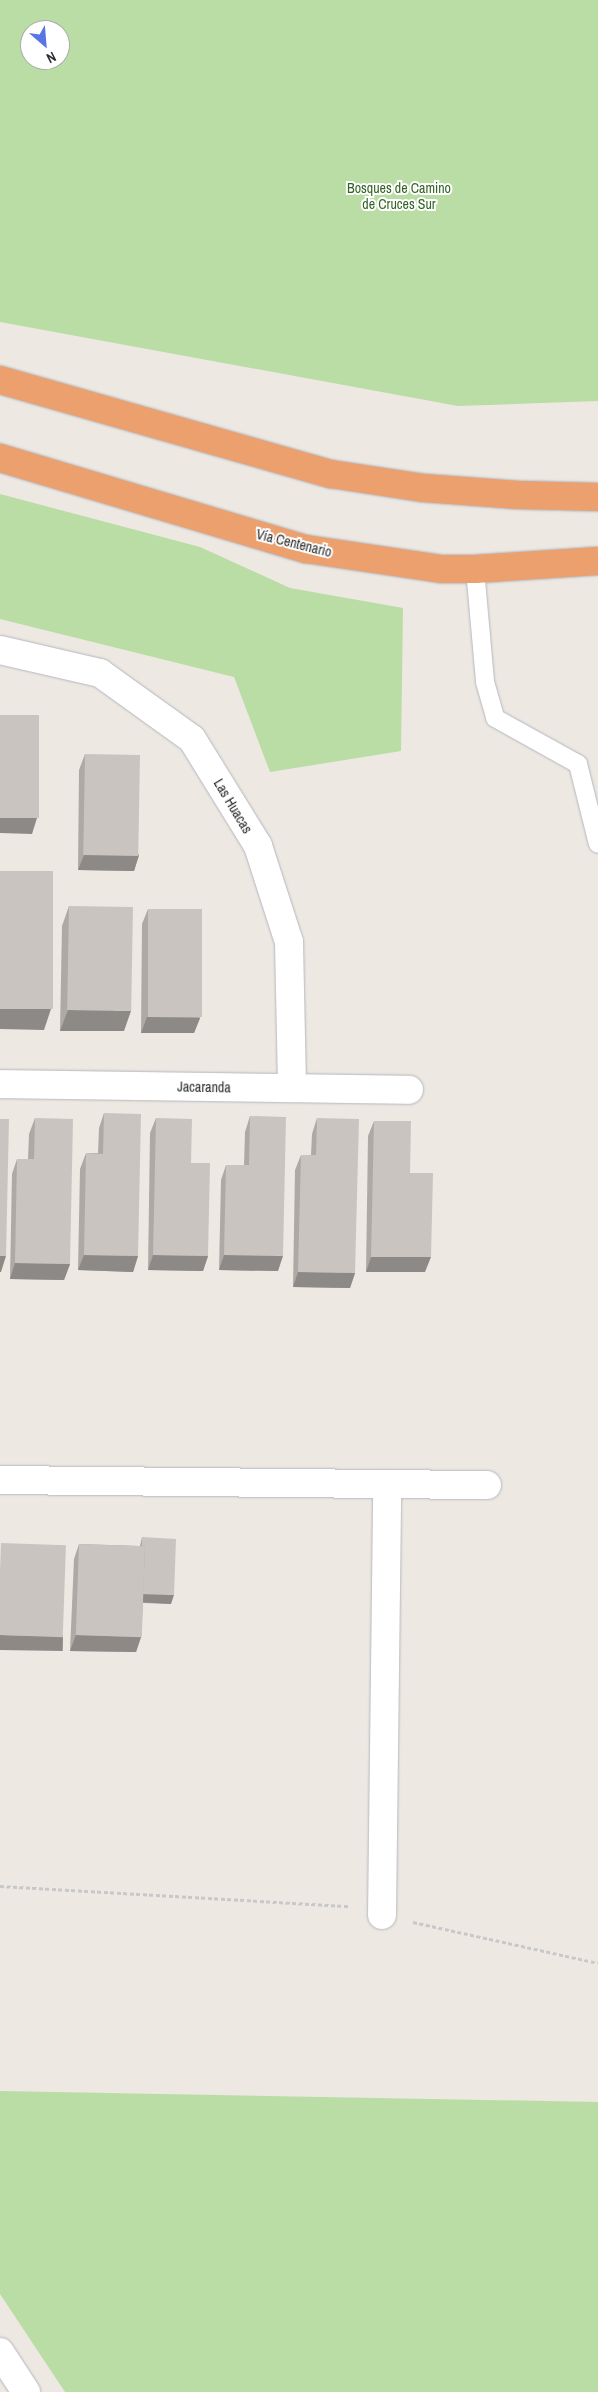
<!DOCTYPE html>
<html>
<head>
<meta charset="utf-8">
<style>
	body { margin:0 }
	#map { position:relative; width:598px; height:2392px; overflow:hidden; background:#ede8e2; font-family:"Archivo Narrow",sans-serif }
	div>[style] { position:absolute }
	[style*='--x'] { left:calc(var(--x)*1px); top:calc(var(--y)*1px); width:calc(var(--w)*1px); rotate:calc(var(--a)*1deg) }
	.green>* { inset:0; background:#badca5 }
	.path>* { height:3px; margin-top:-1.5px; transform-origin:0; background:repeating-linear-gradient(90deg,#c8c8c8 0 4px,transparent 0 6.5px) }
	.roads { filter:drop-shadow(0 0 1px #b5b7bf) drop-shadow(0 0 1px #b5b7bf) }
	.service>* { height:18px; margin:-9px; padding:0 9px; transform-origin:9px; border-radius:9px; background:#fff }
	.minor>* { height:28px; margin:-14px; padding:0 14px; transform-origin:14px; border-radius:14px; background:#fff }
	.motorway>* { height:28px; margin:-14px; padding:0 14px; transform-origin:14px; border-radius:14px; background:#eba06e }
	.wall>* { inset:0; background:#ada9a5 }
	.shaded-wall>* { inset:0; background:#8d8986; transform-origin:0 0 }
	.building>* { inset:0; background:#c9c4c0; transform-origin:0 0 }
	span { translate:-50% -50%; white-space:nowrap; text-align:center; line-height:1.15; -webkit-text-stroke:4px #fff; paint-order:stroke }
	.park-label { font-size:14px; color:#346325 }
	.street-label { font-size:14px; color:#2d2d2d }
	.north { position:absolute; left:20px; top:20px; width:50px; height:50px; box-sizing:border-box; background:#fff; border:1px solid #ababab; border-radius:50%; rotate:153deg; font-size:14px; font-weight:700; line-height:20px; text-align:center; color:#2d2d2d }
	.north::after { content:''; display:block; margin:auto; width:18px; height:22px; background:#5776e4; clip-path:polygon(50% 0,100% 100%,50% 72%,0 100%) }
</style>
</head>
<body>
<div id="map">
	<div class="green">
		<i style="clip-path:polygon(evenodd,0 0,598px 0,598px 401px,458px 406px,0 322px,0 0,30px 30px,60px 30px,60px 60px,30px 60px,30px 30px)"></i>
		<i style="clip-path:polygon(0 494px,200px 547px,290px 588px,403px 608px,401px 751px,270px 772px,234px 677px,0 619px)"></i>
		<i style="clip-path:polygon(0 2091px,598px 2102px,598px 2392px,65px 2392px,0 2294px)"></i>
	</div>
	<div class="path">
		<i style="--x:0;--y:1886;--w:350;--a:3.3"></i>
		<i style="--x:413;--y:1922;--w:189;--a:12.5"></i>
	</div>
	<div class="roads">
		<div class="service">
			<i style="--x:475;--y:569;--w:113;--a:84.9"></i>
			<i style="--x:485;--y:682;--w:37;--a:74"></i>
			<i style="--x:495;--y:718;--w:95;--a:29"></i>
			<i style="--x:578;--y:764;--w:82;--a:76"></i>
		</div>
		<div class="minor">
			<i style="--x:0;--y:650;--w:103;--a:13"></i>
			<i style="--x:100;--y:673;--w:113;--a:35.7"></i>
			<i style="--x:192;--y:739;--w:126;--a:58.3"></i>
			<i style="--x:258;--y:846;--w:101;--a:72.1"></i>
			<i style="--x:289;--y:942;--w:146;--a:88.8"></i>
			<i style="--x:0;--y:1084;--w:409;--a:0.8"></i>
			<i style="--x:0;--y:1480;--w:487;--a:0.6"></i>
			<i style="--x:382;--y:1915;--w:431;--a:-89.3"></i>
			<i style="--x:0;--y:2352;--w:48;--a:57"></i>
		</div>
		<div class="motorway">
			<i style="--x:0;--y:380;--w:344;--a:15.9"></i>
			<i style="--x:331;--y:474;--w:94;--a:8.6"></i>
			<i style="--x:424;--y:488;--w:94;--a:4.3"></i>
			<i style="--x:518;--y:495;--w:80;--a:1.4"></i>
			<i style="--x:0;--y:458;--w:319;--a:16.6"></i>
			<i style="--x:306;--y:549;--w:137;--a:8.4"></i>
			<i style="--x:442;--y:569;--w:33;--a:0"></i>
			<i style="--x:475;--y:569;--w:123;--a:-3.7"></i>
		</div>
	</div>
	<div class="wall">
		<i style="clip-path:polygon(85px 754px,139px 855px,134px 871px,78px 870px,79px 770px)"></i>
		<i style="clip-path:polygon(69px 906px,124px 1031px,60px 1031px,62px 926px)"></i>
		<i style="clip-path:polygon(148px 909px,200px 1018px,194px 1033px,141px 1033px,142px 924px)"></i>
		<i style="clip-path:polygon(104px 1113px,138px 1256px,133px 1272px,78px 1270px,80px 1169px,86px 1153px,98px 1153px,99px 1128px)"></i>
		<i style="clip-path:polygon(250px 1116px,278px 1271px,219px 1270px,221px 1180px,226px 1165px,244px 1165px,245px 1132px)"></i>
		<i style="clip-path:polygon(35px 1118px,70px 1264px,64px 1280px,10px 1279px,12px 1174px,17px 1159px,28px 1159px,29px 1134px)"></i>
		<i style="clip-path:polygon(156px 1118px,191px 1163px,208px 1256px,203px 1271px,148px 1270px,150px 1133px)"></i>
		<i style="clip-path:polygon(317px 1118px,355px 1273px,350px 1288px,293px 1287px,295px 1170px,301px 1155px,311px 1155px,312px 1134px)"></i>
		<i style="clip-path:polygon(374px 1121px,410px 1173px,425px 1272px,366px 1272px,368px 1136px)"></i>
		<i style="clip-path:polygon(142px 1537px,171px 1604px,143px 1603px,141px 1637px,136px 1652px,70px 1651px,74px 1559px,79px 1544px,140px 1546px)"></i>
	</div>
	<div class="shaded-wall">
		<i style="clip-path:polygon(0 818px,37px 818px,32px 834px,0 833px)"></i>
		<i style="clip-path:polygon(84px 855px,139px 855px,134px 871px,78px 870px)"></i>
		<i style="clip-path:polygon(0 1009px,51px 1009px,44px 1030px,0 1029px)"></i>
		<i style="clip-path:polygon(68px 1010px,131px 1011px,124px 1031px,60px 1031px)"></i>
		<i style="clip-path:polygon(147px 1017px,200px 1018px,194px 1033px,141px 1033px)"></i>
		<i style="clip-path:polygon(84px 1255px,138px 1256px,133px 1272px,78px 1270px)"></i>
		<i style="clip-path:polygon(153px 1255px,208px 1256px,203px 1271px,148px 1270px)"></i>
		<i style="clip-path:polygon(224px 1255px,283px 1256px,278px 1271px,219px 1270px)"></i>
		<i style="clip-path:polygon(0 1256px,6px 1256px,1px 1272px,0 1272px)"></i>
		<i style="clip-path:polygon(371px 1257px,431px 1257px,425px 1272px,366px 1272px)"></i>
		<i style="clip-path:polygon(15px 1263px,70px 1264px,64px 1280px,10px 1279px)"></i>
		<i style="clip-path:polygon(298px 1272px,355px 1273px,350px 1288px,293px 1287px)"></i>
		<i style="clip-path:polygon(140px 1594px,174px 1595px,171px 1604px,137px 1602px)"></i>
		<i style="left:0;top:1635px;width:63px;height:15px;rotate:1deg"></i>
		<i style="clip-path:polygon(76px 1635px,141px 1637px,136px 1652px,70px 1651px)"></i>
	</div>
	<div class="building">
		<i style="left:0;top:715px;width:39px;height:103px"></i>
		<i style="left:85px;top:754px;width:55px;height:101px;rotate:1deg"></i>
		<i style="left:0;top:871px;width:53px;height:138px"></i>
		<i style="left:69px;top:906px;width:64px;height:104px;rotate:1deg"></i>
		<i style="left:148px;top:909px;width:54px;height:108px"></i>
		<i style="clip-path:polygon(104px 1113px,141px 1114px,138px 1256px,84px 1255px,86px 1153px,103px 1154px)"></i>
		<i style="clip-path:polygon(250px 1116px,286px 1117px,283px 1256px,224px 1255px,226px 1165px,249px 1165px)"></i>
		<i style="clip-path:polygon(35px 1118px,73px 1119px,70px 1264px,15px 1263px,17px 1159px,34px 1159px)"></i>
		<i style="clip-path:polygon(156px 1118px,192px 1119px,191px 1163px,210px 1163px,208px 1256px,153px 1255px)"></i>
		<i style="clip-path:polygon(317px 1118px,359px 1119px,355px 1273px,298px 1272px,301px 1155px,316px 1155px)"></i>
		<i style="clip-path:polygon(0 1119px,9px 1119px,6px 1256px,0 1256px)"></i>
		<i style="clip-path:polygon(374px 1121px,411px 1121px,410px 1173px,433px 1173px,431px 1257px,371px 1257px)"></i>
		<i style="clip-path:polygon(142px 1537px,176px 1539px,174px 1595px,143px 1594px,145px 1546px,142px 1546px)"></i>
		<i style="left:1px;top:1543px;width:65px;height:92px;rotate:2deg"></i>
		<i style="left:79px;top:1544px;width:66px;height:91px;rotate:2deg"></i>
	</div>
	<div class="park-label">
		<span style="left:399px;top:196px">Bosques de Camino<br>de Cruces Sur</span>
	</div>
	<div class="street-label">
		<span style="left:294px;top:543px;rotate:14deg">Vía Centenario</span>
		<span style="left:233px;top:806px;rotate:59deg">Las Huacas</span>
		<span style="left:204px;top:1087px;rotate:1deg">Jacaranda</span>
	</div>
	<div class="north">N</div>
</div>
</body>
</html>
